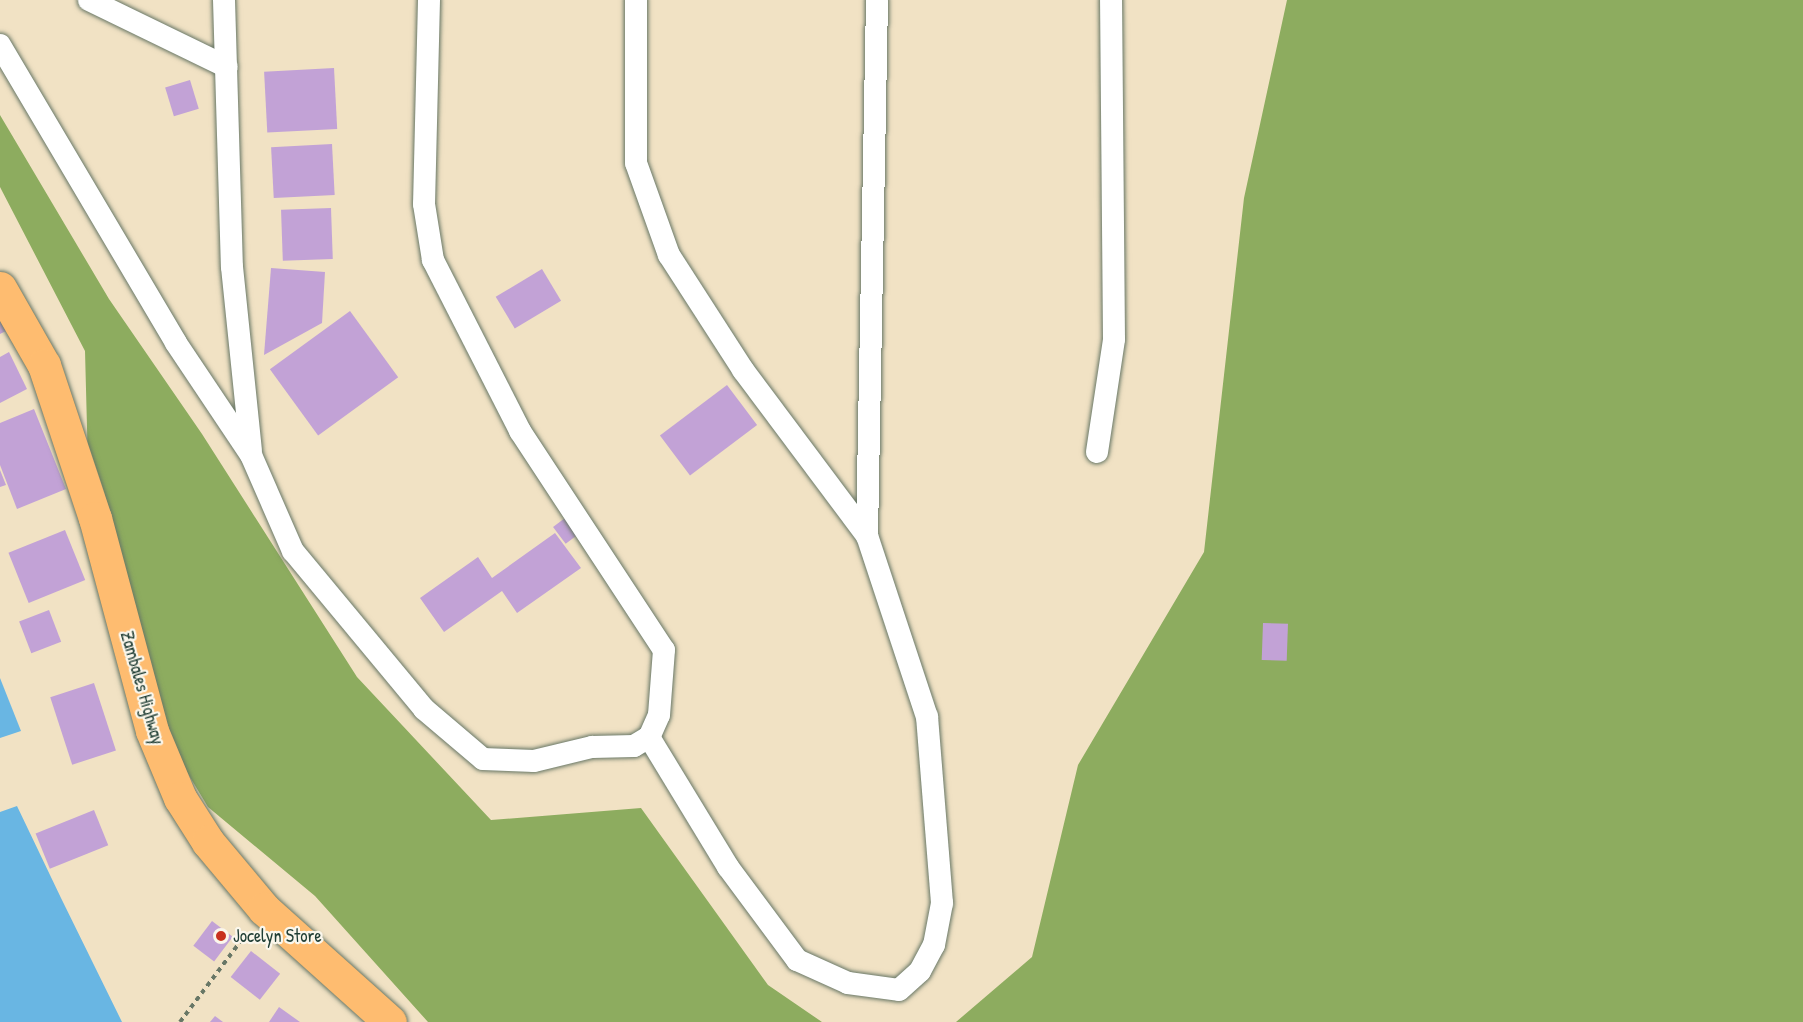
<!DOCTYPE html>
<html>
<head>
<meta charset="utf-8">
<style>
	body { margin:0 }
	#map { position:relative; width:1803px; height:1022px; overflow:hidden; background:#f1e2c4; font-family:"Patrick Hand",sans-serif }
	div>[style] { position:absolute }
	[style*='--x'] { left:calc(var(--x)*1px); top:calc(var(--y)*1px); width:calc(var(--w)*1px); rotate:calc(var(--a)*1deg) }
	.forest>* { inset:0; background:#8dac5f }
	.water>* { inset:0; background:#69b6e3 }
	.building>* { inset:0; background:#c2a2d6; transform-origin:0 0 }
	.path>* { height:4px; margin-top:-2px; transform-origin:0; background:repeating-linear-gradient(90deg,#687766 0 4.5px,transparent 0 9px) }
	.roads { filter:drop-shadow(0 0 2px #687766) drop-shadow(0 0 2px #687766) }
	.minor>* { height:22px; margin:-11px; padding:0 11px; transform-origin:11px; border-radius:11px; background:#fff }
	.primary>* { height:33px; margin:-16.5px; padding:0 16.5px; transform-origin:16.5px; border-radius:16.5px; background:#febc70 }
	.dots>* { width:16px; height:16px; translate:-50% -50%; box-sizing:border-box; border:3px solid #fbf7ec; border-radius:50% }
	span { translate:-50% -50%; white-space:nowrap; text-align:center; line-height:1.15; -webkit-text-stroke:4.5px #fbf7ec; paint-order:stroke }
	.street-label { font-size:18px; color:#1f3d34 }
	.poi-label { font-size:18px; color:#1f3d34 }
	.left { translate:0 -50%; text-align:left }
</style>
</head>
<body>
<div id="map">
	<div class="forest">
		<i style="clip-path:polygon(1287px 0,1803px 0,1803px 1022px,956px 1022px,1032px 957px,1078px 765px,1204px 552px,1244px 198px)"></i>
		<i style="clip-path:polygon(0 115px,109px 299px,202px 434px,357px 677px,491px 820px,641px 808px,768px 985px,822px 1022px,428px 1022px,315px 896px,208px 807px,155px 719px,88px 466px,85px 351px,0 187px)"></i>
	</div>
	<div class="water">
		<i style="clip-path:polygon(0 678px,21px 731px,0 738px)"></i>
		<i style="clip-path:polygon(17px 806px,61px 898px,122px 1022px,0 1022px,0 812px)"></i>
	</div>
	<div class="building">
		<i style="left:334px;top:68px;width:61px;height:70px;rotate:87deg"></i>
		<i style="left:190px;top:80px;width:30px;height:26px;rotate:73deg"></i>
		<i style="left:332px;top:144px;width:51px;height:61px;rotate:87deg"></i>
		<i style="left:331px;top:208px;width:51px;height:50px;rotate:88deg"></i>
		<i style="clip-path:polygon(271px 268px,325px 272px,322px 323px,264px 355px)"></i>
		<i style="left:542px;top:269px;width:37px;height:54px;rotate:59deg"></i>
		<i style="left:350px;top:311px;width:82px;height:99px;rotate:54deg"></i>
		<i style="clip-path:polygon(0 320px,6px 331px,0 334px)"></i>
		<i style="clip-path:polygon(9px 352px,27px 389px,0 403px,0 357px)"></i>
		<i style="left:727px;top:385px;width:50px;height:84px;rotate:53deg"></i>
		<i style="clip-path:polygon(34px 409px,66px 489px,17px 509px,0 465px,0 423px)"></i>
		<i style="clip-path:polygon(0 470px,6px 485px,0 487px)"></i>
		<i style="left:577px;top:509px;width:21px;height:30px;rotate:53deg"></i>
		<i style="left:65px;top:530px;width:54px;height:61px;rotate:68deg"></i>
		<i style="clip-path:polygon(555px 533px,581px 568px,517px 613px,502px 591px,444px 632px,420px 598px,478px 557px,492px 578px)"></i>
		<i style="left:49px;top:610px;width:34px;height:32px;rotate:69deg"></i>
		<i style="left:1263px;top:623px;width:25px;height:37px;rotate:2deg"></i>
		<i style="left:94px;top:683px;width:71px;height:46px;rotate:72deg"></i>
		<i style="left:94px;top:810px;width:38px;height:63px;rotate:68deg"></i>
		<i style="left:212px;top:921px;width:26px;height:31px;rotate:37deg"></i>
		<i style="left:251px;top:951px;width:37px;height:33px;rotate:38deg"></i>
		<i style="clip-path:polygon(279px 1007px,300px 1022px,269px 1022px)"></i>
		<i style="clip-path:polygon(215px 1016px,223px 1022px,210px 1022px)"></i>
	</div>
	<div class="path">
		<i style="--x:180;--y:1022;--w:110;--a:-53.1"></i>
	</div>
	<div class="roads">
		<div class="minor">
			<i style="--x:89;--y:0;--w:153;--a:25.9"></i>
			<i style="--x:224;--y:0;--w:267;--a:88.3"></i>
			<i style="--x:232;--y:267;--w:184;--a:84.1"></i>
			<i style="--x:429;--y:0;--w:204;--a:91.4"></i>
			<i style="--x:424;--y:204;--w:57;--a:80.9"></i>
			<i style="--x:433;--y:260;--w:192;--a:63"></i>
			<i style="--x:520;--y:431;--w:262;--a:56.7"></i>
			<i style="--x:664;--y:650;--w:65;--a:94.4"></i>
			<i style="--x:659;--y:715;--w:24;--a:114"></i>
			<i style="--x:636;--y:0;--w:163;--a:90"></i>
			<i style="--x:636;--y:163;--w:98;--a:70.3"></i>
			<i style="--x:669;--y:255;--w:137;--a:57.2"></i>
			<i style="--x:743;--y:370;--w:207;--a:53.2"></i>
			<i style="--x:0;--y:45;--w:346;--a:59.4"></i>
			<i style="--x:176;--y:343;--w:135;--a:56.2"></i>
			<i style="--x:251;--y:455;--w:105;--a:66.4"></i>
			<i style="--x:293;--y:551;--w:205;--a:50.3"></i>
			<i style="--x:424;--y:709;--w:77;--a:40.3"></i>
			<i style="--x:483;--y:759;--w:51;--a:2.2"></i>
			<i style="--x:534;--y:761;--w:60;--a:-13.6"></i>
			<i style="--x:592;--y:747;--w:42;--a:-1.4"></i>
			<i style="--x:634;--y:746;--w:17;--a:-31"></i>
			<i style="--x:649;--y:737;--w:152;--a:58.7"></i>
			<i style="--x:728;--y:867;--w:116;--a:53.4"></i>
			<i style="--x:797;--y:960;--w:56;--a:24.3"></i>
			<i style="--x:848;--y:983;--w:51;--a:7.8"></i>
			<i style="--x:899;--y:990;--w:28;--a:-42"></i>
			<i style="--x:920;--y:971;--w:30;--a:-62"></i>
			<i style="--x:934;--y:945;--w:43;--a:-79.2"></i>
			<i style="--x:942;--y:903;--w:187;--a:-94.6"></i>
			<i style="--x:927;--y:717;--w:191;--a:-108.3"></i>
			<i style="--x:867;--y:536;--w:536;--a:-88.93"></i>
			<i style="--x:1097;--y:452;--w:114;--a:-81.4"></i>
			<i style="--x:1114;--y:339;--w:339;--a:-90.5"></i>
		</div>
		<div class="primary">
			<i style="--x:0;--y:288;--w:89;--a:60.3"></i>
			<i style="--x:44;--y:365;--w:161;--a:71.6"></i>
			<i style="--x:95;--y:518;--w:220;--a:75"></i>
			<i style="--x:152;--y:731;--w:73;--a:67.3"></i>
			<i style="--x:180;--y:798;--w:52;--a:57.5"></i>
			<i style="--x:208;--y:842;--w:87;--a:50.1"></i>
			<i style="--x:264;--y:909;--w:169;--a:41.9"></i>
		</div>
	</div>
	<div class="dots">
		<i style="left:221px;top:936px;background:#c8321e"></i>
	</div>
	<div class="street-label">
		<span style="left:142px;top:688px;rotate:74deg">Zambales Highway</span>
	</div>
	<div class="poi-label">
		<span class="left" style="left:233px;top:936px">Jocelyn Store</span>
	</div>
</div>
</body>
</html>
